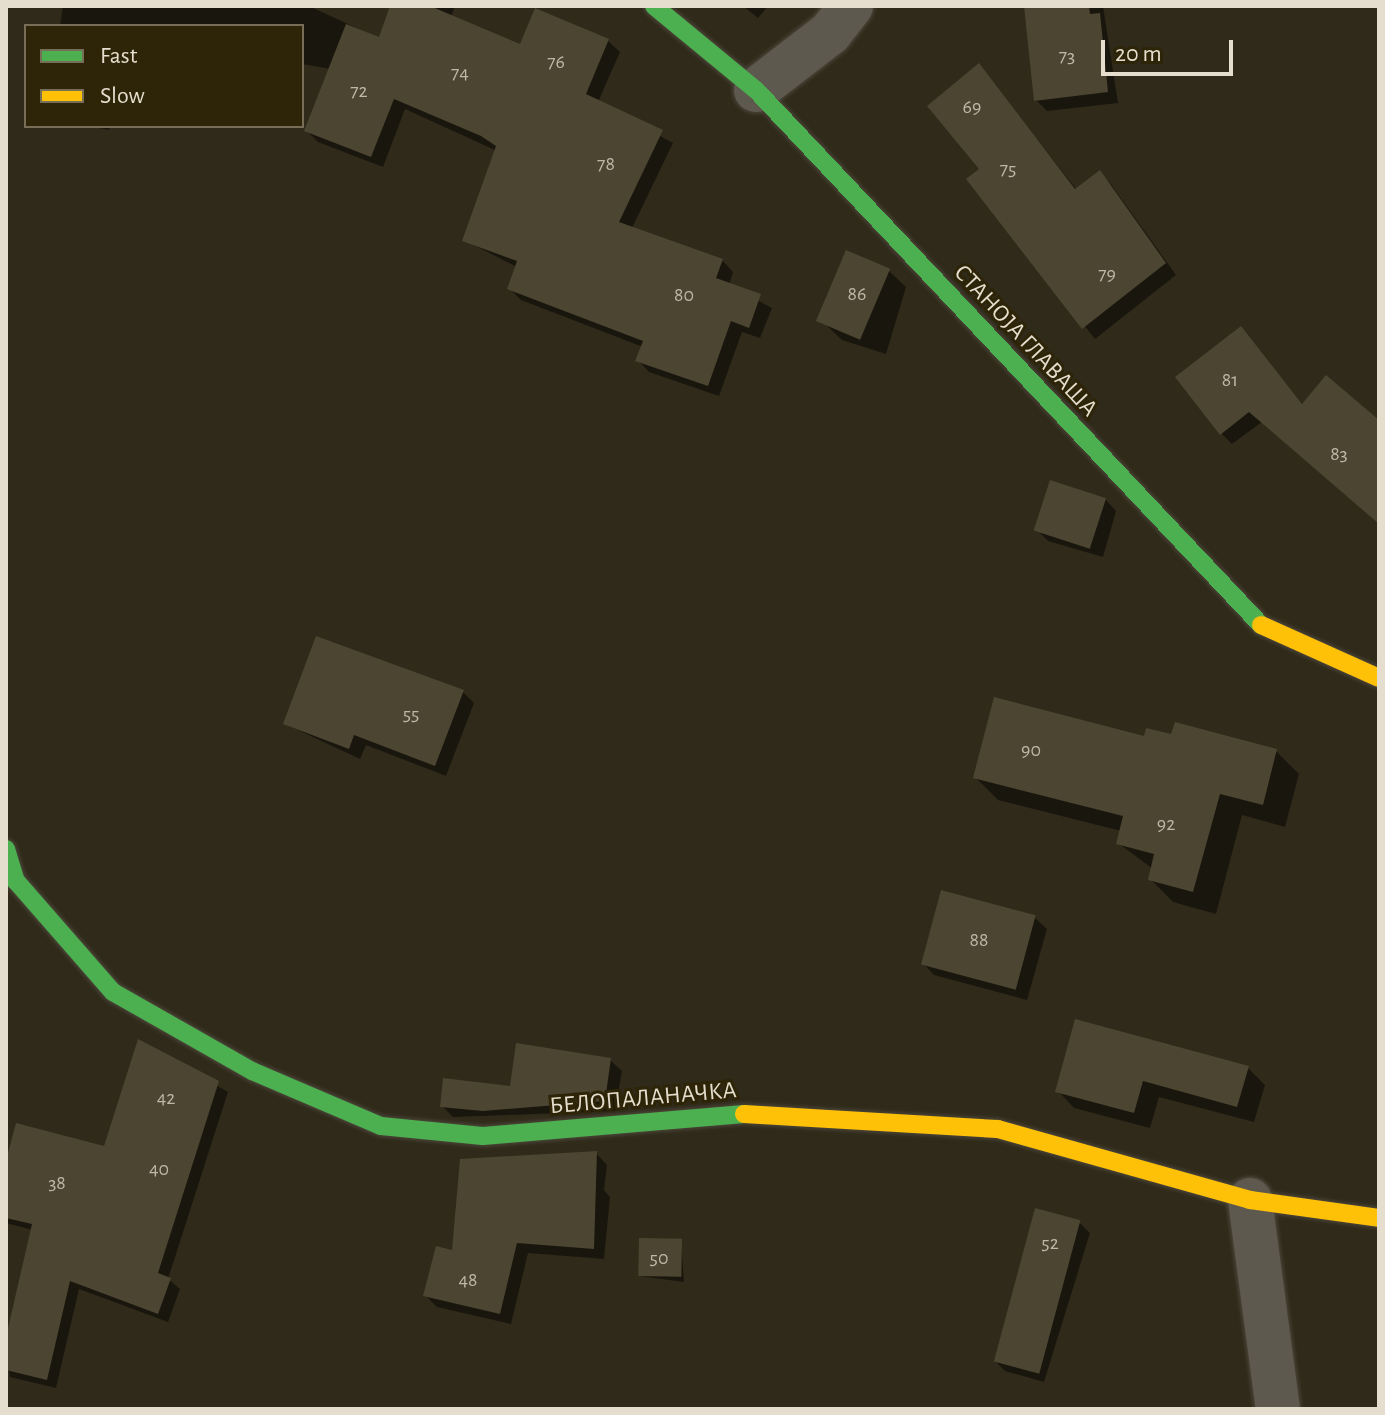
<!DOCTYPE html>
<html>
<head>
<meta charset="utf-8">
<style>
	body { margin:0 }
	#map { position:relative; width:1385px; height:1415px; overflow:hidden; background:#302a1a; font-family:"Alegreya Sans",sans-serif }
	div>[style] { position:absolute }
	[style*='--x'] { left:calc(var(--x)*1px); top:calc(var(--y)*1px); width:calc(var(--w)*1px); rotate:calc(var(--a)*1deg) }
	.shadow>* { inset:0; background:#0007 }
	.building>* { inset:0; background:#4c4531; transform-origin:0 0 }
	.roads { filter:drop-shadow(0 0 2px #4c473b) drop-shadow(0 0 2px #4c473b) }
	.street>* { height:44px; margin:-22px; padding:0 22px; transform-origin:22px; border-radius:22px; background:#5e594e }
	.fast>* { height:18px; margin:-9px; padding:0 9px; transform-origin:9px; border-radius:9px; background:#4caf50 }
	.slow>* { height:18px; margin:-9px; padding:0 9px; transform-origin:9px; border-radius:9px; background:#ffc107 }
	span { translate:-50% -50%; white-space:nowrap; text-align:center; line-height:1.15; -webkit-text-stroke:6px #2e2407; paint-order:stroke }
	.number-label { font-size:20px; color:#bfb8a7 }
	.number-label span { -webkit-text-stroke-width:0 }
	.street-label { font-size:24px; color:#e5dece }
	.frame { position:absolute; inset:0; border:8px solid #e5dece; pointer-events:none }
	.legend { position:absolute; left:24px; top:24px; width:280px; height:104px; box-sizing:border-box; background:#2e2407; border:2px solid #776e57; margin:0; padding:10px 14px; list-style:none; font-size:24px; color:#e5dece }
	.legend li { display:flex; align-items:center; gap:16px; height:40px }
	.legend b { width:40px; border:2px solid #776e57 }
	.scale { position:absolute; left:1101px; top:40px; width:132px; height:36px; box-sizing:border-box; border:4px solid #e5dece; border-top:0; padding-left:10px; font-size:24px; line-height:28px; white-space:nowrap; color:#e5dece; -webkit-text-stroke:6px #2e2407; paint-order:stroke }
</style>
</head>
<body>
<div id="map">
	<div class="shadow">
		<i style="clip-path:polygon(63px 6px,309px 6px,380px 39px,393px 6px,455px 6px,451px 17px,521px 47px,608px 41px,620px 52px,598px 102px,673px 143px,632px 228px,722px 260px,733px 272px,729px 285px,772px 308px,760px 338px,742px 332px,719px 396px,649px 372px,638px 360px,643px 347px,521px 300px,509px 288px,517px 267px,464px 240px,497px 151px,405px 109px,383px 167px,318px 142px,307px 131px,331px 69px,302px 64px,302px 26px,60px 26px)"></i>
		<i style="clip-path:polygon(743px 6px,768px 6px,758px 18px)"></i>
		<i style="clip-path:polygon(1026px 6px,1103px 6px,1118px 103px,1047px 111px,1036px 100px)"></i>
		<i style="clip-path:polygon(979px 66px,1077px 190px,1099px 172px,1110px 183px,1176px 275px,1095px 339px,969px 179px,981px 169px)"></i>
		<i style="clip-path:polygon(89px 126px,110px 126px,109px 130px)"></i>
		<i style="clip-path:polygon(889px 271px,906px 287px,886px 354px,842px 340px,825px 324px)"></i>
		<i style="clip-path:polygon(1241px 328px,1303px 405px,1379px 423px,1379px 523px,1262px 422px,1232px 444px,1221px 433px)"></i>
		<i style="clip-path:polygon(1105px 499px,1116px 511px,1103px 557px,1048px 541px,1037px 530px)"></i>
		<i style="clip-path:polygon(463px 692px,474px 703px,446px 776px,366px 745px,360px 759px,285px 724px)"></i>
		<i style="clip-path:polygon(1146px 738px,1276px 751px,1299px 774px,1285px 827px,1242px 815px,1216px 914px,1173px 902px,1150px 879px,1153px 869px,1118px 843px,1121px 831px,998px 800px,975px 777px)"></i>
		<i style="clip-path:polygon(1035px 918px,1047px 929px,1027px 1000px,934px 975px,923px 963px)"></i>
		<i style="clip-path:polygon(139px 1042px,228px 1092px,168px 1279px,180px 1289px,168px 1322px,79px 1289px,56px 1388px,10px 1377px,6px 1345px,33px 1230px,6px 1223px,6px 1168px,106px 1148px)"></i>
		<i style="clip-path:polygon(610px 1060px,622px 1071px,615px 1111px,453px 1117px,442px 1106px)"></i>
		<i style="clip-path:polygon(1248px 1068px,1265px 1085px,1254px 1122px,1159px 1097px,1150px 1128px,1074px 1108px,1058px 1091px)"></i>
		<i style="clip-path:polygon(596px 1153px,607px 1165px,604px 1190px,610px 1197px,604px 1259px,528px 1253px,511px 1324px,437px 1307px,426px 1296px,453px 1252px)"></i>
		<i style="clip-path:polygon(1079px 1222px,1090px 1233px,1044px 1382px,1005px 1371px,994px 1360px)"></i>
		<i style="clip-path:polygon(681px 1241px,684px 1282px,639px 1276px)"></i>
	</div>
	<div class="building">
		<i style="clip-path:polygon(390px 6px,430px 6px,520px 44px,535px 8px,609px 39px,586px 94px,663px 130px,619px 222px,723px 259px,716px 278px,761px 294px,749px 328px,731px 321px,708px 386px,635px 361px,643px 341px,507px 289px,517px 261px,462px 241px,496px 146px,481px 136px,394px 99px,371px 157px,304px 131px,346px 24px,379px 37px)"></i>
		<i style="clip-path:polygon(1024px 6px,1089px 6px,1090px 14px,1100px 13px,1108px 92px,1034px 101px)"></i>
		<i style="clip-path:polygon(979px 63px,1075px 189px,1100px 170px,1166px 263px,1082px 329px,966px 179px,979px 169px,927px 106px)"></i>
		<i style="left:846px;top:250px;width:48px;height:77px;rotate:23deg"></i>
		<i style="clip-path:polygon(1241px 326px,1302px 404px,1326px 375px,1379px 420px,1379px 524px,1249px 412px,1220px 435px,1175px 377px)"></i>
		<i style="left:1050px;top:480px;width:59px;height:53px;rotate:18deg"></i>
		<i style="clip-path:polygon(316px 636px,464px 690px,435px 766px,354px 735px,349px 749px,283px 724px)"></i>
		<i style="clip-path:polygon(994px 697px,1144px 736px,1146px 728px,1171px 734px,1175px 722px,1277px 749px,1263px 805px,1220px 794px,1193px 892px,1148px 880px,1154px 854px,1116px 844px,1123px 816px,973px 778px)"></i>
		<i style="left:941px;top:890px;width:98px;height:77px;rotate:15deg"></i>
		<i style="clip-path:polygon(1075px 1019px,1249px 1066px,1237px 1107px,1143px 1081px,1134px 1113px,1055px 1092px)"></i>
		<i style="clip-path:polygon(138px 1039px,219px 1081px,158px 1273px,171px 1278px,158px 1314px,70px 1281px,47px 1380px,6px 1370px,6px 1337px,32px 1224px,6px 1218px,6px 1160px,16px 1123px,104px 1146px)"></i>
		<i style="clip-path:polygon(516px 1043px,611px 1058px,605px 1101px,483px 1111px,440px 1107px,443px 1078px,510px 1086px)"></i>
		<i style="clip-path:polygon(597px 1151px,594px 1249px,517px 1243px,500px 1314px,423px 1296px,436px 1246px,452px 1250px,460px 1159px)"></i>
		<i style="left:1035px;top:1208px;width:47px;height:159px;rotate:15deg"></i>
		<i style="left:639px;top:1238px;width:43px;height:38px;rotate:1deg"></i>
	</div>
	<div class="roads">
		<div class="street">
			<i style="--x:756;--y:90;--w:93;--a:-37.6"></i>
			<i style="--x:830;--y:33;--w:34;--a:-52"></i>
			<i style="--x:1250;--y:1200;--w:211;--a:82.4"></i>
		</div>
		<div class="fast">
			<i style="--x:654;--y:6;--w:132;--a:39.5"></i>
			<i style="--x:756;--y:90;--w:736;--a:46.65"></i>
			<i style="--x:6;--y:849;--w:34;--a:73"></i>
			<i style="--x:16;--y:881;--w:147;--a:48.9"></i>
			<i style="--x:113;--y:992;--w:160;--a:29.6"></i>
			<i style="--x:252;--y:1071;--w:140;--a:23.1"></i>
			<i style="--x:381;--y:1126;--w:102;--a:5.6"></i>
			<i style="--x:483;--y:1136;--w:262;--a:-4.8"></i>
		</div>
		<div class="slow">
			<i style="--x:1261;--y:625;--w:129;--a:24.2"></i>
			<i style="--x:744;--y:1114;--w:254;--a:3.4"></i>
			<i style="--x:998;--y:1129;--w:262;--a:15.7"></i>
			<i style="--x:1250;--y:1200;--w:130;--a:7.9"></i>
		</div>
	</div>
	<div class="number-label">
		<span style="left:1067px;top:56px">73</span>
		<span style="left:556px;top:62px">76</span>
		<span style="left:460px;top:73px">74</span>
		<span style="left:359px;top:91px">72</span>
		<span style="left:972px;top:107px">69</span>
		<span style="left:606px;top:164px">78</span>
		<span style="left:1008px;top:169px">75</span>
		<span style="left:1107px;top:274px">79</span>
		<span style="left:857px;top:294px">86</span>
		<span style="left:684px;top:295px">80</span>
		<span style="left:1230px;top:380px">81</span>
		<span style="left:1339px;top:454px">83</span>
		<span style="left:411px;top:714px">55</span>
		<span style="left:1031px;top:750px">90</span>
		<span style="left:1166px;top:824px">92</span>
		<span style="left:979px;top:940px">88</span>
		<span style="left:166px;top:1098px">42</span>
		<span style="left:159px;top:1169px">40</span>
		<span style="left:57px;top:1183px">38</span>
		<span style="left:1050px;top:1243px">52</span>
		<span style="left:659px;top:1258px">50</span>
		<span style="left:468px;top:1280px">48</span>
	</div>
	<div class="street-label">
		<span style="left:1025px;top:341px;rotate:47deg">СТАНОЈА ГЛАВАША</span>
		<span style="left:643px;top:1099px;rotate:-5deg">БЕЛОПАЛАНАЧКА</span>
	</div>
	<div class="frame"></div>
	<ul class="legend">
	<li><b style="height:10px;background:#4caf50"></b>Fast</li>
	<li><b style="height:10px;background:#ffc107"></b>Slow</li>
	</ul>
	<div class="scale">20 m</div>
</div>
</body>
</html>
